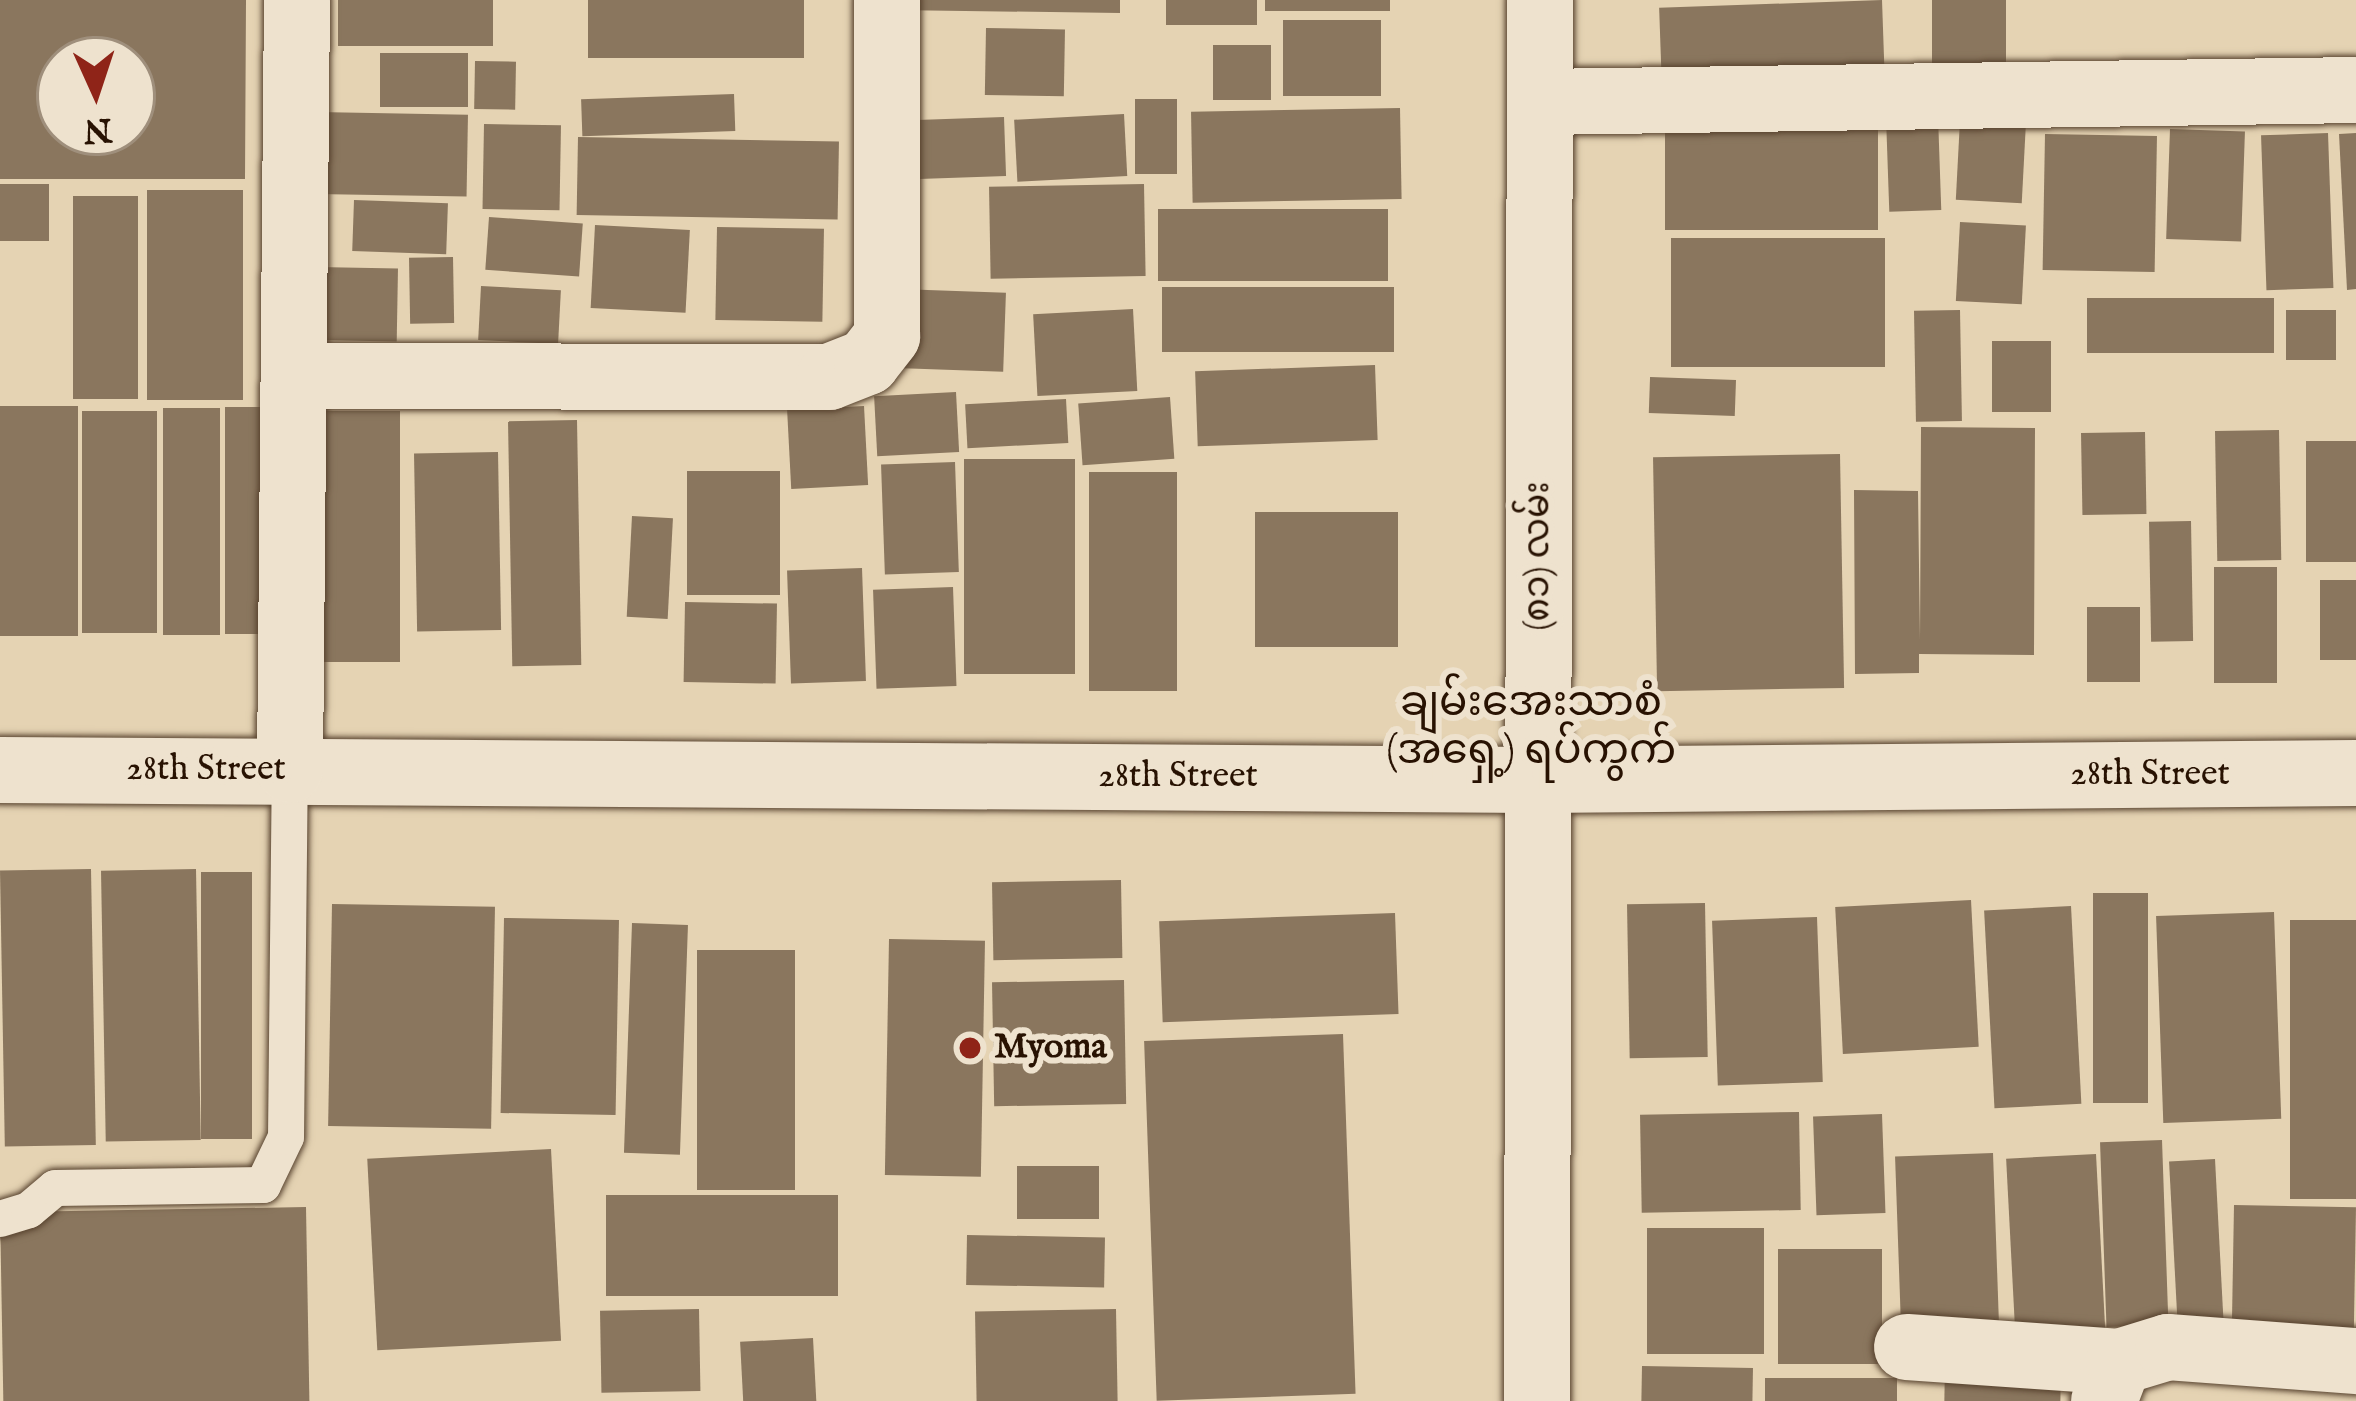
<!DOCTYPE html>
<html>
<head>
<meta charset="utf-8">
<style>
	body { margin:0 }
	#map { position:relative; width:2356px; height:1401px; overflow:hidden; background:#e5d3b3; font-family:"IM FELL English","Noto Sans Myanmar",serif }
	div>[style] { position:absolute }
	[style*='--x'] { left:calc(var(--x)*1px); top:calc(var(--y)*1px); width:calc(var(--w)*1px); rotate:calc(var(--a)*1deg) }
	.building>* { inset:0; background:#8a765e; transform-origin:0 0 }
	.roads { filter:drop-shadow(0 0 3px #57422e) drop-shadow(0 0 3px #57422e) }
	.service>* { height:36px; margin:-18px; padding:0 18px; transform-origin:18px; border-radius:18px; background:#eee2ce }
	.minor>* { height:66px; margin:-33px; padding:0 33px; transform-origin:33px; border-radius:33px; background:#eee2ce }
	.tertiary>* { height:66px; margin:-33px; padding:0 33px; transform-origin:33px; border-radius:33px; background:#eee2ce }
	.dots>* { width:33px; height:33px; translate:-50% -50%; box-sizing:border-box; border:6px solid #eee2ce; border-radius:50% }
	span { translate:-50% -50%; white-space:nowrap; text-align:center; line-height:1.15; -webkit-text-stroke:12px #eee2ce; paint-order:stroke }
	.street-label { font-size:36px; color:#281202 }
	.poi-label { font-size:36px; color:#281202; font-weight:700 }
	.left { translate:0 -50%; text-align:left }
	.quarter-label { font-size:42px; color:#281202 }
	.north { position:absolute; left:36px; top:36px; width:120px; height:120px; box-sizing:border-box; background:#eee2ce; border:3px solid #9f8f7c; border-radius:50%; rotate:177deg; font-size:33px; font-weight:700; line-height:48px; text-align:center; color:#281202 }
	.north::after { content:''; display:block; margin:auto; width:42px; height:54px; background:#8f2418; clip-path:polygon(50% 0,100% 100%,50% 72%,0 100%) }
</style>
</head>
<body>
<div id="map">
	<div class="building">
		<i style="clip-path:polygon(evenodd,0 0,246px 0,245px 179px,0 179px,0 0,60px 60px,132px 60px,132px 132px,60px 132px,60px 60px)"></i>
		<i style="left:338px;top:0;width:155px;height:46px"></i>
		<i style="left:588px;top:0;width:216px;height:58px"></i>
		<i style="clip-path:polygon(894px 0,1120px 0,1120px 13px,894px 10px)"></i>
		<i style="left:1166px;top:0;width:91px;height:25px"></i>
		<i style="left:1265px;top:0;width:125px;height:11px"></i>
		<i style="left:1882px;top:0;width:68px;height:223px;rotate:88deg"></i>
		<i style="left:1932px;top:0;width:74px;height:67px"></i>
		<i style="left:1283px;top:20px;width:98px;height:76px"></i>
		<i style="left:986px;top:28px;width:79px;height:67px;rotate:1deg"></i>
		<i style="left:1271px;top:45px;width:55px;height:58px;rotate:90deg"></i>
		<i style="left:380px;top:53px;width:88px;height:54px"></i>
		<i style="left:475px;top:61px;width:41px;height:48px;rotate:1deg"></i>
		<i style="left:734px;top:94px;width:37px;height:153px;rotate:88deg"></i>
		<i style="left:1135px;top:99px;width:42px;height:75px"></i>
		<i style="left:1961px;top:101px;width:66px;height:99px;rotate:3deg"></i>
		<i style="left:1400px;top:108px;width:91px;height:209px;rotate:89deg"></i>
		<i style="left:317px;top:112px;width:151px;height:82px;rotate:1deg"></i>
		<i style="left:1124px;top:114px;width:62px;height:110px;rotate:87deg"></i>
		<i style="left:1878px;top:116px;width:114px;height:213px;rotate:90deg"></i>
		<i style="left:1938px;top:116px;width:94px;height:52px;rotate:88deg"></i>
		<i style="left:1004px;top:117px;width:59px;height:109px;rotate:88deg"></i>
		<i style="left:484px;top:124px;width:77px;height:85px;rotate:1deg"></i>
		<i style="left:2170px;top:129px;width:75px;height:110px;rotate:2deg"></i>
		<i style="left:2328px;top:133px;width:155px;height:67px;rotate:88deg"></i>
		<i style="clip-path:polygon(2356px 133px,2356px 289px,2347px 290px,2339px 134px)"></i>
		<i style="left:2045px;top:134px;width:112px;height:136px;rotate:1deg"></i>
		<i style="left:578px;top:137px;width:261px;height:78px;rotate:1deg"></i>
		<i style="left:0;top:184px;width:49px;height:57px"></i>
		<i style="left:1144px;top:184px;width:92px;height:155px;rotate:89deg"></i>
		<i style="left:147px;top:190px;width:96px;height:210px"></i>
		<i style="left:138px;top:196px;width:203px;height:65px;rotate:90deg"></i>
		<i style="left:354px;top:200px;width:94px;height:51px;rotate:2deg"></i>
		<i style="left:1158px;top:209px;width:230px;height:72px"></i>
		<i style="left:489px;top:217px;width:94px;height:53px;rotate:4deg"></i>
		<i style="left:1960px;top:222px;width:66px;height:79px;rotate:3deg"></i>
		<i style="left:595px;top:225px;width:95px;height:83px;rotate:3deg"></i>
		<i style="left:717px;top:227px;width:107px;height:93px;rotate:1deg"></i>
		<i style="left:1885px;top:238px;width:129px;height:214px;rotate:90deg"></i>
		<i style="left:453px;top:257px;width:66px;height:44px;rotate:89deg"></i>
		<i style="left:317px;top:267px;width:81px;height:73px;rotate:1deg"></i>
		<i style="left:481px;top:286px;width:80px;height:54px;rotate:3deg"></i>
		<i style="left:1162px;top:287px;width:232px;height:65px"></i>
		<i style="left:899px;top:289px;width:107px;height:79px;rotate:2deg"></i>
		<i style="left:2087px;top:298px;width:187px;height:55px"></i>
		<i style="left:1133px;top:309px;width:82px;height:100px;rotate:87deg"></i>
		<i style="left:1960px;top:310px;width:111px;height:46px;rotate:89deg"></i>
		<i style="left:2286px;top:310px;width:50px;height:50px"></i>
		<i style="left:2051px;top:341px;width:71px;height:59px;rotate:90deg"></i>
		<i style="left:1375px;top:365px;width:75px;height:180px;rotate:88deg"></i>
		<i style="left:1736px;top:380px;width:36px;height:86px;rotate:92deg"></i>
		<i style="left:956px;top:392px;width:60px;height:82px;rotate:87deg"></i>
		<i style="left:1170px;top:397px;width:62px;height:92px;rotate:86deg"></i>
		<i style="left:1066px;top:399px;width:44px;height:101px;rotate:87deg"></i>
		<i style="left:78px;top:406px;width:230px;height:78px;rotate:90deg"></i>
		<i style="left:864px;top:406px;width:79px;height:77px;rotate:87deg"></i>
		<i style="left:225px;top:407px;width:49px;height:227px"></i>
		<i style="left:220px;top:408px;width:227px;height:57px;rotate:90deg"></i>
		<i style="left:82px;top:411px;width:75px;height:222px"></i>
		<i style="left:400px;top:411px;width:251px;height:81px;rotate:90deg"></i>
		<i style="left:577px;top:420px;width:245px;height:69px;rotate:89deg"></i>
		<i style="clip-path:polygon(1921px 427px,2035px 428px,2034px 655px,1919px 654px,1919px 673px,1855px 674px,1854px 490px,1918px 491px,1920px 640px)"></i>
		<i style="left:2279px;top:430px;width:130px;height:64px;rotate:89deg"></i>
		<i style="left:2145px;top:432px;width:82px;height:64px;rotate:89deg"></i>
		<i style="left:2356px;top:441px;width:121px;height:50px;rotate:90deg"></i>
		<i style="left:498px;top:452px;width:178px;height:84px;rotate:89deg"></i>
		<i style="left:1840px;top:454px;width:234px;height:187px;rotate:89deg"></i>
		<i style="left:1075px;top:459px;width:215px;height:111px;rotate:90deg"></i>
		<i style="left:955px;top:462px;width:110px;height:74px;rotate:88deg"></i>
		<i style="left:687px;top:471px;width:93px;height:124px"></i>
		<i style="left:1177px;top:472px;width:219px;height:88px;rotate:90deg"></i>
		<i style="left:1255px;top:512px;width:143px;height:135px"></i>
		<i style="left:632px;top:516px;width:41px;height:101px;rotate:3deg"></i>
		<i style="left:2191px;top:521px;width:120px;height:42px;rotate:89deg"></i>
		<i style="left:2277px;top:567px;width:116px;height:63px;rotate:90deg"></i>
		<i style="left:862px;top:568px;width:113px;height:75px;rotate:88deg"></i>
		<i style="left:2356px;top:580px;width:80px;height:36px;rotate:90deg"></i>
		<i style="left:953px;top:587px;width:99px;height:80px;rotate:88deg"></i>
		<i style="left:685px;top:602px;width:92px;height:80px;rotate:1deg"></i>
		<i style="left:2087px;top:607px;width:53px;height:75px"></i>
		<i style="left:91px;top:869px;width:276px;height:91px;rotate:89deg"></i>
		<i style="left:196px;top:869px;width:271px;height:95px;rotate:89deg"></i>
		<i style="left:252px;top:872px;width:267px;height:51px;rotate:90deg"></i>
		<i style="left:1121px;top:880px;width:78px;height:129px;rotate:89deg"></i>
		<i style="left:2093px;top:893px;width:55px;height:210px"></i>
		<i style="left:1971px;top:900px;width:147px;height:136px;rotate:87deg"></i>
		<i style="left:1705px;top:903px;width:154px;height:78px;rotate:89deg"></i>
		<i style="left:332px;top:904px;width:163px;height:222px;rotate:1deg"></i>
		<i style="left:2071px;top:906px;width:198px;height:87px;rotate:87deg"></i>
		<i style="left:2274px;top:912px;width:207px;height:118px;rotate:88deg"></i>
		<i style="left:1395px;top:913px;width:101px;height:236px;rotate:88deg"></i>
		<i style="left:1817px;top:917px;width:165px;height:105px;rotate:88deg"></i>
		<i style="left:504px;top:918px;width:115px;height:195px;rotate:1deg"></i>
		<i style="left:2356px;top:920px;width:279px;height:66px;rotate:90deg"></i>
		<i style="left:632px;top:923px;width:56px;height:230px;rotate:2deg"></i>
		<i style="left:889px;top:939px;width:96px;height:236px;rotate:1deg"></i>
		<i style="left:697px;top:950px;width:98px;height:240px"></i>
		<i style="left:1124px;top:980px;width:124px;height:132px;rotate:89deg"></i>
		<i style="left:1343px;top:1034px;width:360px;height:199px;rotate:88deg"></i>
		<i style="left:1799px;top:1112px;width:98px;height:159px;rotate:89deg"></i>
		<i style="left:1882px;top:1114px;width:99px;height:69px;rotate:88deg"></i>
		<i style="left:2162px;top:1140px;width:185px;height:62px;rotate:88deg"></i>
		<i style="left:551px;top:1149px;width:192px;height:184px;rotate:87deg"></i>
		<i style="left:1993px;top:1153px;width:178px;height:98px;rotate:88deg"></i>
		<i style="left:2096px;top:1154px;width:178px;height:90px;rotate:87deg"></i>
		<i style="left:2215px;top:1159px;width:167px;height:46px;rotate:87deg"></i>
		<i style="left:1017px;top:1166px;width:82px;height:53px"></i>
		<i style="left:606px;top:1195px;width:232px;height:101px"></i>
		<i style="left:2234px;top:1205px;width:122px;height:130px;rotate:1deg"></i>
		<i style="left:306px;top:1207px;width:194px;height:306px;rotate:89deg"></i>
		<i style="left:1647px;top:1228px;width:117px;height:126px"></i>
		<i style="left:967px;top:1235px;width:138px;height:50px;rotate:1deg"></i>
		<i style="left:1778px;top:1249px;width:104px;height:115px"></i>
		<i style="left:699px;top:1309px;width:82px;height:99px;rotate:89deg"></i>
		<i style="left:1116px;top:1309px;width:92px;height:141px;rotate:89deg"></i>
		<i style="left:813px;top:1338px;width:63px;height:73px;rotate:87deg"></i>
		<i style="left:1945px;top:1364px;width:116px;height:37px;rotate:1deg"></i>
		<i style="left:1642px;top:1366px;width:111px;height:35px;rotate:1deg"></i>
		<i style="left:1765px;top:1378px;width:132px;height:23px"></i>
	</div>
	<div class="roads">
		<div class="service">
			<i style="--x:0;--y:1219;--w:30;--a:-17"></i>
			<i style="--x:29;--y:1210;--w:34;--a:-40"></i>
			<i style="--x:55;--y:1188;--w:208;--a:-0.8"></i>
			<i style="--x:263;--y:1185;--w:53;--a:-64.4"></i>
			<i style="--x:286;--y:1137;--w:367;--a:-89.4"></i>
		</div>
		<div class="minor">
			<i style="--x:1540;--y:102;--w:816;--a:-0.84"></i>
			<i style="--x:294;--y:376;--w:535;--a:0.11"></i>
			<i style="--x:829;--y:377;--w:41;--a:-21.5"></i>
			<i style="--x:867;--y:362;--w:33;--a:-52"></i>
			<i style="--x:887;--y:336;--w:336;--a:-90"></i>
			<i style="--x:0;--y:770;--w:1538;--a:0.37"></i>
			<i style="--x:1538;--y:780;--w:818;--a:-0.49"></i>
			<i style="--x:290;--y:770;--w:770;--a:-89.48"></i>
			<i style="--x:1907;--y:1347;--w:213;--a:4"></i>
			<i style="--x:2104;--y:1401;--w:42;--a:-69"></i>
			<i style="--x:2119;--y:1362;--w:51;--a:-17"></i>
			<i style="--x:2168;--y:1347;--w:189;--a:4.3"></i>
		</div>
		<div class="tertiary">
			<i style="--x:1537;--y:1401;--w:1401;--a:-89.88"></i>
		</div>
	</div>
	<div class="dots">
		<i style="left:970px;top:1048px;background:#8f2418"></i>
	</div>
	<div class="street-label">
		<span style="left:1539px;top:556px;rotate:-90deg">(၈၁) လမ်း</span>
		<span style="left:206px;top:770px">28th Street</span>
		<span style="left:2150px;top:775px">28th Street</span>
		<span style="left:1178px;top:777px">28th Street</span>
	</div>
	<div class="poi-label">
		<span class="left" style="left:994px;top:1048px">Myoma</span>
	</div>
	<div class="quarter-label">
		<span style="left:1531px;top:728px">ချမ်းအေးသာစံ<br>(အရှေ့) ရပ်ကွက်</span>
	</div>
	<div class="north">N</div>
</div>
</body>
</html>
